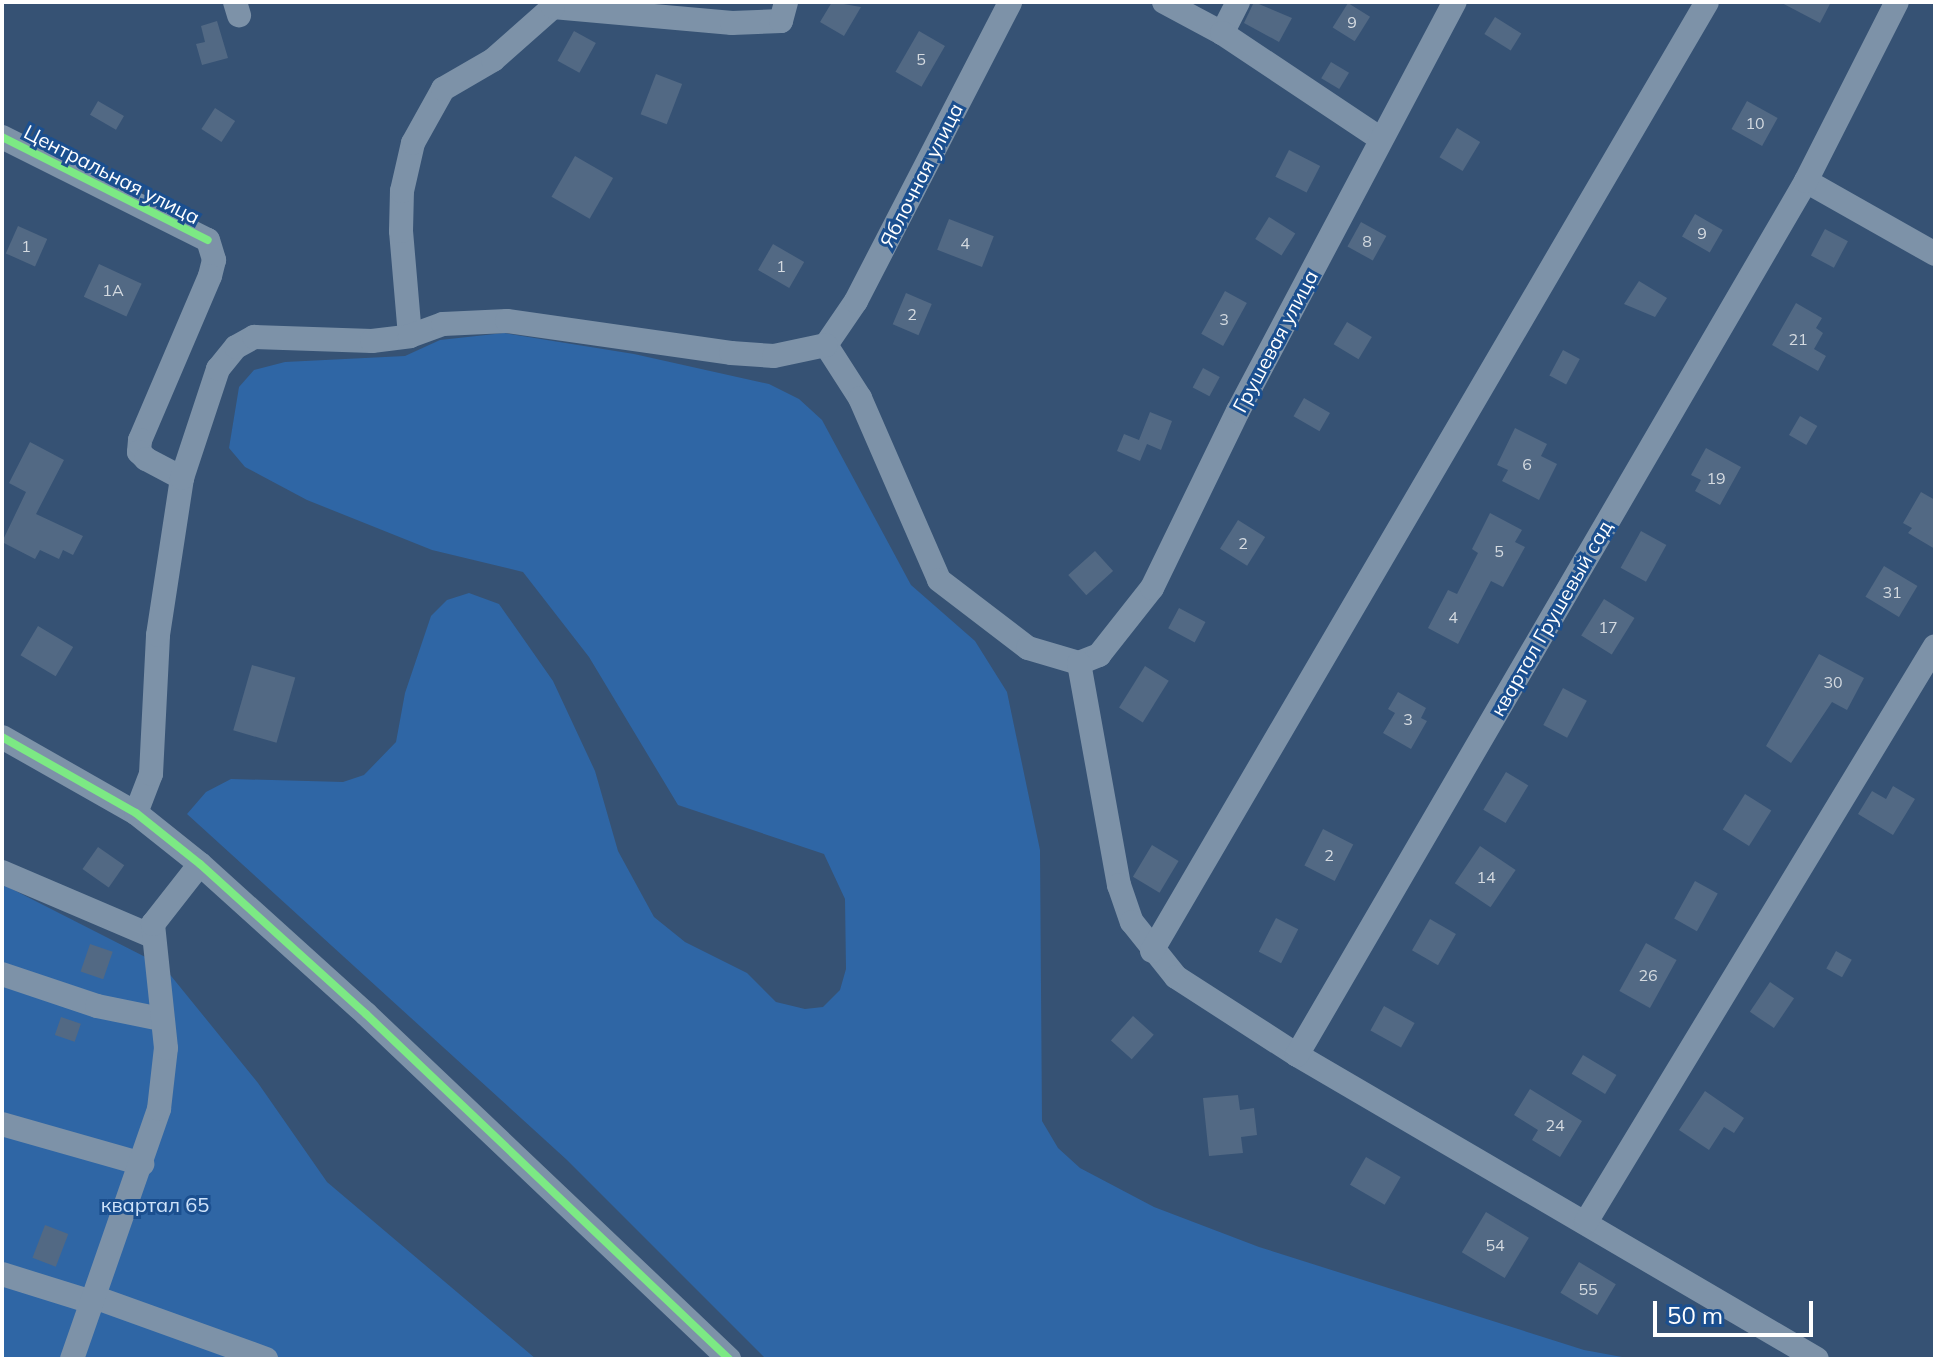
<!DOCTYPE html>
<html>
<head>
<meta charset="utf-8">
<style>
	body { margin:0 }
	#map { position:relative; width:1937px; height:1361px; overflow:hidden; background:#365274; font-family:Mulish,sans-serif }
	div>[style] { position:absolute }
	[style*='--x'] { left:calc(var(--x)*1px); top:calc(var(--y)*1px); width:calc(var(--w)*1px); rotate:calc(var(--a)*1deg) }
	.green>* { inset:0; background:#2f66a5 }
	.building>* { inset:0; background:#526984; transform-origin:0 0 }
	.minor>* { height:24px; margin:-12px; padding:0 12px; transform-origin:12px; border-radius:12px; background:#7d92a8 }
	.cycleway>* { height:8px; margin:-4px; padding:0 4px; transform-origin:4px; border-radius:4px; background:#7ce984 }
	span { translate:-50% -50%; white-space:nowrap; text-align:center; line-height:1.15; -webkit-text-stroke:6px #1b4f8f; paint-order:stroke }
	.number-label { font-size:16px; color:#d4dae0 }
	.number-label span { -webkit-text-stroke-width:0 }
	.street-label { font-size:20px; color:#fff }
	.park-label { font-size:20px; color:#cfe3fa }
	.frame { position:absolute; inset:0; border:4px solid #fff; pointer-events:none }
	.scale { position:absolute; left:1653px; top:1301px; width:160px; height:36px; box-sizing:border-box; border:4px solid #fff; border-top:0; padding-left:10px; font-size:24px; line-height:28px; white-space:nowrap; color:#fff; -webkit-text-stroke:6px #1b4f8f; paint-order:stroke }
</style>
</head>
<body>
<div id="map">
	<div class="green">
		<i style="clip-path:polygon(504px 333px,634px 354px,769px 384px,799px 399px,822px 420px,911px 585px,975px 641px,1007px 692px,1040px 850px,1042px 1121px,1058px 1148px,1080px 1168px,1154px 1207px,1259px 1247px,1584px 1350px,1633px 1359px,766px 1359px,567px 1160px,187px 814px,206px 792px,231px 779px,343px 782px,364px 775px,396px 742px,405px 693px,431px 616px,447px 600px,469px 593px,499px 604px,553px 681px,595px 771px,618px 851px,654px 917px,685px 942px,747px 973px,776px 1002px,805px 1009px,823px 1007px,840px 990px,846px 969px,845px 899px,824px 854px,678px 805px,589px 657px,523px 572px,432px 550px,307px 500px,245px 467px,229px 448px,239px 387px,254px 370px,285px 362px,405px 356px,440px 340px)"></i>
		<i style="clip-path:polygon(2px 884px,163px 966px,258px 1083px,327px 1182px,536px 1359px,2px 1359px)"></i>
	</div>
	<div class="building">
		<i style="clip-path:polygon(832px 2px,861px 7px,844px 36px,820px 22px)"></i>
		<i style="clip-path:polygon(1254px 2px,1292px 18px,1279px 42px,1244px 23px)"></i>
		<i style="clip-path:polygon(1780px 2px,1831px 2px,1820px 23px)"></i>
		<i style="left:1348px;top:3px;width:26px;height:29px;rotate:32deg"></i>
		<i style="left:1495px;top:17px;width:31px;height:20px;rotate:32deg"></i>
		<i style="clip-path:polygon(217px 21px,228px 58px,202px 65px,196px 44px,205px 42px,201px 26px)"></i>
		<i style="left:574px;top:31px;width:25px;height:34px;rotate:29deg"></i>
		<i style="left:919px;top:31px;width:30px;height:47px;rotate:30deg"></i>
		<i style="left:1331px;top:62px;width:21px;height:19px;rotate:31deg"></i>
		<i style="left:656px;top:74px;width:28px;height:43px;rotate:21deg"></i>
		<i style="left:98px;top:101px;width:30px;height:16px;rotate:30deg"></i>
		<i style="left:1747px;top:101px;width:35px;height:32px;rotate:29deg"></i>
		<i style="left:215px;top:108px;width:24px;height:25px;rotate:33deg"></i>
		<i style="left:1457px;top:128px;width:27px;height:34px;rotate:31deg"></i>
		<i style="left:1289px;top:150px;width:35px;height:30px;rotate:27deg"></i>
		<i style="left:575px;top:156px;width:44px;height:47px;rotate:30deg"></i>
		<i style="left:1695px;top:214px;width:32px;height:26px;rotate:30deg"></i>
		<i style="left:1269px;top:217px;width:31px;height:26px;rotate:32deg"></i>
		<i style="left:949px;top:219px;width:48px;height:33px;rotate:21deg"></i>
		<i style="left:1361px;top:222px;width:29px;height:28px;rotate:29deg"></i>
		<i style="left:18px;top:226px;width:32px;height:30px;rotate:24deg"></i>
		<i style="left:1825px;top:229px;width:26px;height:30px;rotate:28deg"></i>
		<i style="left:773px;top:244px;width:36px;height:30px;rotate:30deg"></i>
		<i style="left:99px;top:264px;width:47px;height:36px;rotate:25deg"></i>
		<i style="clip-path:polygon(1639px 281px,1667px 298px,1655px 317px,1624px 304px)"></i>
		<i style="left:1225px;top:291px;width:25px;height:49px;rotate:29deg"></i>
		<i style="left:906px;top:293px;width:28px;height:34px;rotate:23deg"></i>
		<i style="clip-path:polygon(1796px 303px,1822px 318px,1816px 328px,1823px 333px,1814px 349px,1826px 356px,1818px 371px,1772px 345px)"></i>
		<i style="left:1347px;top:322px;width:29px;height:26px;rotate:31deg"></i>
		<i style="left:1563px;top:350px;width:19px;height:29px;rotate:28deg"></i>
		<i style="left:1203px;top:368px;width:19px;height:22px;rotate:28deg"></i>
		<i style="left:1304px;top:398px;width:30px;height:21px;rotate:30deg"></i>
		<i style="clip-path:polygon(1150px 412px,1172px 421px,1161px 450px,1147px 444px,1140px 461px,1117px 451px,1124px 434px,1139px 440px)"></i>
		<i style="left:1800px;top:416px;width:20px;height:22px;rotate:30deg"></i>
		<i style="clip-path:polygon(1515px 428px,1547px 444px,1541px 456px,1557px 464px,1539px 500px,1502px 481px,1508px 470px,1497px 465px)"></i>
		<i style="clip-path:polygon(30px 442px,64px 460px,36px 514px,83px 536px,73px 555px,63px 550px,59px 559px,40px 550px,35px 559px,2px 542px,26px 492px,9px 483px)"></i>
		<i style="clip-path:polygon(1706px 448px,1741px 467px,1720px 505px,1695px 491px,1701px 480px,1691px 475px)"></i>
		<i style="clip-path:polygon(1921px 492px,1935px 500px,1935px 549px,1908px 533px,1912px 528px,1903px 523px)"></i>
		<i style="clip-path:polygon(1490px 513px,1522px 530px,1515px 542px,1525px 547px,1503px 587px,1491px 581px,1458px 644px,1428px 628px,1448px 590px,1457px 594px,1478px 553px,1472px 549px)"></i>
		<i style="left:1238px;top:520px;width:32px;height:34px;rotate:32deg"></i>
		<i style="left:1641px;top:531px;width:29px;height:42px;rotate:29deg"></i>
		<i style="left:1095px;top:551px;width:27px;height:36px;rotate:48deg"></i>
		<i style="left:1884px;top:566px;width:39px;height:36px;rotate:31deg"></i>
		<i style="left:1604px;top:599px;width:36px;height:43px;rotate:32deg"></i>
		<i style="left:1179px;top:608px;width:30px;height:23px;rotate:28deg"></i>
		<i style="left:38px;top:626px;width:41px;height:34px;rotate:31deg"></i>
		<i style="clip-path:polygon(1819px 654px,1864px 678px,1847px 710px,1832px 702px,1791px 763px,1766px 746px)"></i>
		<i style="left:252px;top:665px;width:45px;height:68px;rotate:16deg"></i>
		<i style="left:1145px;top:666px;width:28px;height:49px;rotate:32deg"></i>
		<i style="left:1563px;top:688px;width:27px;height:42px;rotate:28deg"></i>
		<i style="clip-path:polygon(1398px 692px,1426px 708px,1421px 718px,1427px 721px,1411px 749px,1383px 733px,1395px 713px,1388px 709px)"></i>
		<i style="left:1506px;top:772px;width:26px;height:44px;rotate:31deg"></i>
		<i style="clip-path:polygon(1893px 786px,1915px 799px,1893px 835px,1858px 814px,1872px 791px,1886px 799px)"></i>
		<i style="left:1745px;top:794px;width:31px;height:42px;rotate:32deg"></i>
		<i style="left:1323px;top:829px;width:34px;height:41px;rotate:27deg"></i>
		<i style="left:1152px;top:845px;width:31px;height:37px;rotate:31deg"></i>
		<i style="left:1480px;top:846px;width:43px;height:45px;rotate:34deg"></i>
		<i style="left:98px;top:847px;width:32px;height:27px;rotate:35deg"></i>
		<i style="left:1695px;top:881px;width:26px;height:43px;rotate:29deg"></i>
		<i style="left:1276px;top:918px;width:25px;height:38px;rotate:27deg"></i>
		<i style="left:1430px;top:919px;width:30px;height:36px;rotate:30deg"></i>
		<i style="left:1646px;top:943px;width:35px;height:55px;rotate:29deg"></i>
		<i style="left:90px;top:944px;width:24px;height:29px;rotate:19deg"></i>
		<i style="left:1836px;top:951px;width:18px;height:20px;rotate:29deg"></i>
		<i style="left:1770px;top:982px;width:29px;height:36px;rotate:34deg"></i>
		<i style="left:1384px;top:1006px;width:35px;height:28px;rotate:29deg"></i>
		<i style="left:1133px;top:1016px;width:28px;height:33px;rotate:42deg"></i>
		<i style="left:61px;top:1017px;width:21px;height:19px;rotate:19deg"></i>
		<i style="left:1583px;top:1055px;width:39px;height:22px;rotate:31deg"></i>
		<i style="clip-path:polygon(1530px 1089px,1582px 1121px,1560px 1157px,1532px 1140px,1538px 1130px,1514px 1115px)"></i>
		<i style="clip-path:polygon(1705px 1091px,1744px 1118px,1734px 1133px,1724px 1127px,1709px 1150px,1679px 1130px)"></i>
		<i style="clip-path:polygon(1238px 1095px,1240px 1110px,1254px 1108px,1257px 1135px,1241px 1137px,1243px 1153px,1209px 1156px,1203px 1098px)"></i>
		<i style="left:1366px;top:1157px;width:40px;height:32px;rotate:30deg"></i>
		<i style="left:1486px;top:1212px;width:50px;height:47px;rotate:31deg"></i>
		<i style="left:45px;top:1225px;width:25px;height:35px;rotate:21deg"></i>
		<i style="left:1579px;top:1262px;width:43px;height:36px;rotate:31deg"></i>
	</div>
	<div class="minor">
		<i style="--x:235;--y:2;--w:14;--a:73"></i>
		<i style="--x:1164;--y:2;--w:66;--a:28.1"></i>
		<i style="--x:1238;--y:2;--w:35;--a:117"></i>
		<i style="--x:1222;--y:33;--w:191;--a:33.7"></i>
		<i style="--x:553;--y:7;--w:180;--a:5.1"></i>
		<i style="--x:732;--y:23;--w:49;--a:-2.3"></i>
		<i style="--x:781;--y:21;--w:20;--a:-75"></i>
		<i style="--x:2;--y:137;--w:230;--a:26.6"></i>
		<i style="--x:208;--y:240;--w:21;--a:73"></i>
		<i style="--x:214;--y:260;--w:16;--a:104"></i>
		<i style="--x:210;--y:276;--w:178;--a:113.1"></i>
		<i style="--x:140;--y:440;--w:12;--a:95"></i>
		<i style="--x:139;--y:452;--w:10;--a:45"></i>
		<i style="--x:146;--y:459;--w:41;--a:27.8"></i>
		<i style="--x:1806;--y:181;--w:148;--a:29.5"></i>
		<i style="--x:410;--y:336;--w:105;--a:-94.9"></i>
		<i style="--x:401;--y:231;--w:40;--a:-88.6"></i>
		<i style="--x:402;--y:191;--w:49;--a:-77.1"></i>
		<i style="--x:413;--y:143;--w:62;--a:-60.9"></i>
		<i style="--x:443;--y:89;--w:58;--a:-30.1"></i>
		<i style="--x:493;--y:60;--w:80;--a:-41.5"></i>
		<i style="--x:553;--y:7;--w:5;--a:-112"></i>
		<i style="--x:826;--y:345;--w:63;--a:57.3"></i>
		<i style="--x:860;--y:398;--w:198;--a:66.5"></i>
		<i style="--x:939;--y:580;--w:112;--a:37.4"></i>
		<i style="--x:1028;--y:648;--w:53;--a:16.4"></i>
		<i style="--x:1079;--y:663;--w:22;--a:-22"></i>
		<i style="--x:1099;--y:655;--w:85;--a:-51.7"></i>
		<i style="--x:1152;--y:588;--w:197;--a:-64.1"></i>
		<i style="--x:1238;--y:411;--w:463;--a:-62.1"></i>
		<i style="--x:826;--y:345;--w:53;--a:-55.7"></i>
		<i style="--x:856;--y:301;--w:336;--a:-62.7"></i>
		<i style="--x:1079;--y:663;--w:226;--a:79.8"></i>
		<i style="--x:1119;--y:885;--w:39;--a:71"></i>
		<i style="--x:1132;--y:922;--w:70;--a:51.3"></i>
		<i style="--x:1176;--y:977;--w:144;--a:32.8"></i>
		<i style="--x:1297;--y:1055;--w:602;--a:30.31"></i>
		<i style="--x:2;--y:737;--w:154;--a:29.6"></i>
		<i style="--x:136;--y:813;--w:82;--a:38.6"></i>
		<i style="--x:200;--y:864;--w:224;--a:42.1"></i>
		<i style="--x:366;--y:1014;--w:501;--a:43.54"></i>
		<i style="--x:136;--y:813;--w:42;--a:-69"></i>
		<i style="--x:151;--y:774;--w:139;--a:-87.1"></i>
		<i style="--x:158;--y:635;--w:159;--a:-81.3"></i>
		<i style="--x:182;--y:478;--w:115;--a:-71.7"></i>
		<i style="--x:218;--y:369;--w:28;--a:-51"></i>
		<i style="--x:236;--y:347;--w:21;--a:-29"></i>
		<i style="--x:254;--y:337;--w:118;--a:1.9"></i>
		<i style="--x:372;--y:341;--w:38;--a:-7"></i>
		<i style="--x:410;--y:336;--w:35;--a:-20"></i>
		<i style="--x:443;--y:324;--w:64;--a:-2.7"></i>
		<i style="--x:507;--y:321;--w:226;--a:8.1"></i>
		<i style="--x:731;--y:353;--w:43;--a:4"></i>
		<i style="--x:774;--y:356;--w:53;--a:-11.9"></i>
		<i style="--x:2;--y:872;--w:163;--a:23.1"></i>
		<i style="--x:1152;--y:951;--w:1099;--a:-59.68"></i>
		<i style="--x:2;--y:974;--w:100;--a:18.6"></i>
		<i style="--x:97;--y:1006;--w:65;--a:11.5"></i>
		<i style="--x:1297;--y:1055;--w:1011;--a:-59.78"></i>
		<i style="--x:1806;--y:181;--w:201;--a:-63.1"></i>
		<i style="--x:2;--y:1124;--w:146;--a:15.9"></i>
		<i style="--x:1586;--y:1222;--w:673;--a:-58.79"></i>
		<i style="--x:2;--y:1274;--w:94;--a:17.3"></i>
		<i style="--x:94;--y:1297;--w:183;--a:19.8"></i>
		<i style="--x:72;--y:1359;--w:265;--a:-70.8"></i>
		<i style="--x:159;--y:1109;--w:61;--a:-83.5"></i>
		<i style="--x:166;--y:1048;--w:125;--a:-96"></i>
		<i style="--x:153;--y:924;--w:76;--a:-51.9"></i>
	</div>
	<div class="cycleway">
		<i style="--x:2;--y:137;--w:230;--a:26.6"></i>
		<i style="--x:2;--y:737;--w:154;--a:29.6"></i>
		<i style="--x:136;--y:813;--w:82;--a:38.6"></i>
		<i style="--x:200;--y:864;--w:224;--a:42.1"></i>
		<i style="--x:366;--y:1014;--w:501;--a:43.54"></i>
	</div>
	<div class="number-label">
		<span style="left:1352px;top:22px">9</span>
		<span style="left:921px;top:59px">5</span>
		<span style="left:1755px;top:123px">10</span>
		<span style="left:1702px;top:233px">9</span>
		<span style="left:1367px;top:241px">8</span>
		<span style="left:965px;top:243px">4</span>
		<span style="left:26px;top:246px">1</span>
		<span style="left:781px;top:266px">1</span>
		<span style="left:113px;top:290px">1А</span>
		<span style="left:912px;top:314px">2</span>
		<span style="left:1224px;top:319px">3</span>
		<span style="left:1798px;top:339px">21</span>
		<span style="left:1527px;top:464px">6</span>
		<span style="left:1716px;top:478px">19</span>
		<span style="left:1243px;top:543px">2</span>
		<span style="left:1499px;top:551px">5</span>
		<span style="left:1892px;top:592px">31</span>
		<span style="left:1453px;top:617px">4</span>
		<span style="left:1608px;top:627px">17</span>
		<span style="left:1833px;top:682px">30</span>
		<span style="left:1408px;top:719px">3</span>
		<span style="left:1329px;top:855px">2</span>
		<span style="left:1486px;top:877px">14</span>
		<span style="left:1648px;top:975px">26</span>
		<span style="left:1555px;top:1125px">24</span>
		<span style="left:1495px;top:1245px">54</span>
		<span style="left:1588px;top:1289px">55</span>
	</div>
	<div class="street-label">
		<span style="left:112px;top:174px;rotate:27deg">Центральная улица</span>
		<span style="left:921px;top:175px;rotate:-63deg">Яблочная улица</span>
		<span style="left:1275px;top:341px;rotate:-62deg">Грушевая улица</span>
		<span style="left:1551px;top:618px;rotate:-60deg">квартал Грушевый сад</span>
	</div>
	<div class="park-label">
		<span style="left:155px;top:1204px">квартал 65</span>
	</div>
	<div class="frame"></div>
	<div class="scale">50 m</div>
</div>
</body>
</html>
